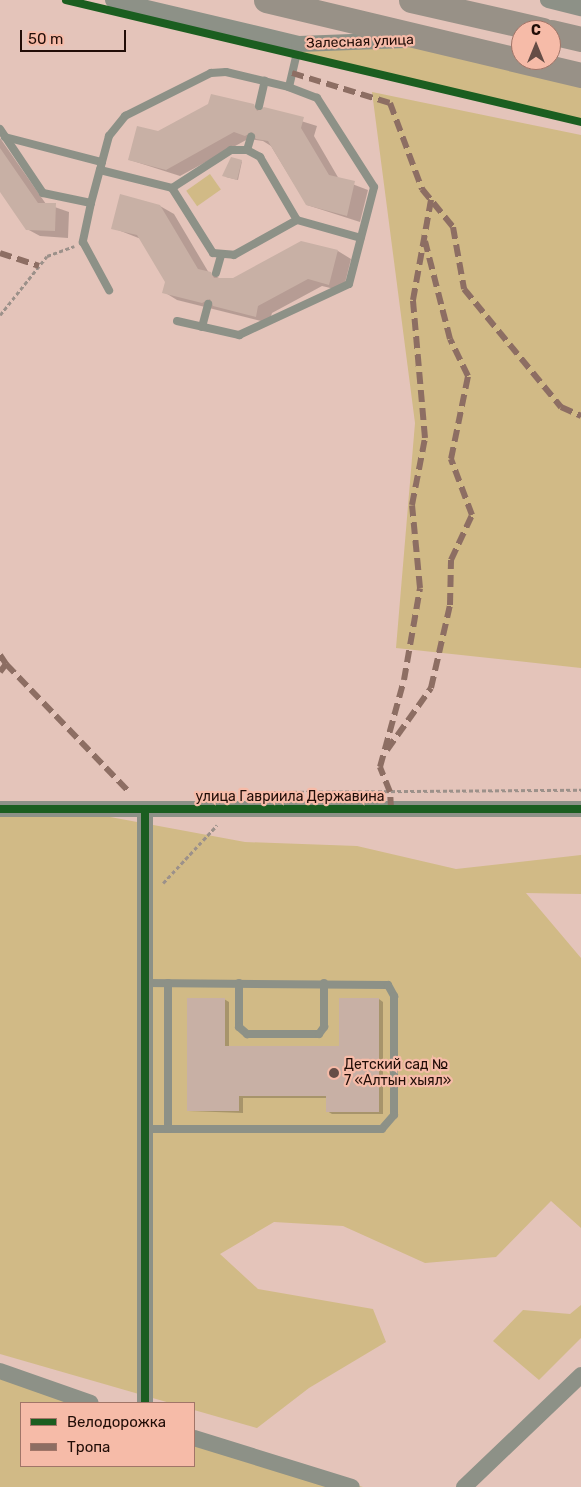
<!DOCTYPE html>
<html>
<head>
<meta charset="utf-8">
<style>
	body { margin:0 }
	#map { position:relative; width:581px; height:1487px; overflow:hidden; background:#e4c4ba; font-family:Rubik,sans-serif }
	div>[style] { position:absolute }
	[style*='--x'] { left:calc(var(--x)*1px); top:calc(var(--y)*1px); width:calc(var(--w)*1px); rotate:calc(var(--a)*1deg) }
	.green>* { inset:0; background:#d1ba86; transform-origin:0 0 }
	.shadow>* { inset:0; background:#0003 }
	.building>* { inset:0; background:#c8b0a5 }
	.path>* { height:2.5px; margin-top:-1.25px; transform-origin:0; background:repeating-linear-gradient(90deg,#9c918a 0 4px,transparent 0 6.5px) }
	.service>* { height:8px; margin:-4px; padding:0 4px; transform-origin:4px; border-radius:4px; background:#8d9187 }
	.minor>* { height:16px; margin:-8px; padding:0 8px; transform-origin:8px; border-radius:8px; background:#8d9187 }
	.primary>* { height:25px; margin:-12.5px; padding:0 12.5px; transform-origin:12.5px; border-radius:12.5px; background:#989187 }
	.quiet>* { height:6px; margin-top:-3px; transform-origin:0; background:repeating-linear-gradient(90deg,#8d6e63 0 12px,transparent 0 18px) }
	.cycleway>* { height:8px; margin:-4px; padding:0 4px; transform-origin:4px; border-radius:4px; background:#1b5e20 }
	.dots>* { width:14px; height:14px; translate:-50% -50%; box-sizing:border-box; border:2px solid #f6bba8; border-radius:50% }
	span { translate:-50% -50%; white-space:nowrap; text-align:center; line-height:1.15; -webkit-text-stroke:4.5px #f6bba8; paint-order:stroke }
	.street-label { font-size:14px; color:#210d07 }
	.poi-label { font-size:14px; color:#210d07 }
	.left { translate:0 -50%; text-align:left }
	.legend { position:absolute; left:20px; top:1402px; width:175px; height:65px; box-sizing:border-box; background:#f6bba8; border:1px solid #a17568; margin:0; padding:6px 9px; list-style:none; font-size:15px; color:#210d07 }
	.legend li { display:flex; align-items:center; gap:10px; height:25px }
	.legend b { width:25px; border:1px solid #a17568 }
	.north { position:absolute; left:511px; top:20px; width:50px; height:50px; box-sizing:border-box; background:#f6bba8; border:1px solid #a17568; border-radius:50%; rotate:0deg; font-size:14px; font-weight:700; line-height:20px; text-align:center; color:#210d07 }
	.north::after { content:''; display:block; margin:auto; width:18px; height:22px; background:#654d46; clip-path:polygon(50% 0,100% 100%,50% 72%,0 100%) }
	.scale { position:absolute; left:20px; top:30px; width:106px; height:22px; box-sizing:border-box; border:2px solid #210d07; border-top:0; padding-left:6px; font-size:15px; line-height:18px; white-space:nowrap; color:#210d07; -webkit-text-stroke:4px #f6bba8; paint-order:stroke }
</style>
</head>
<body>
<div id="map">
	<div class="green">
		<i style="clip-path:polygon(299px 44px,416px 46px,581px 84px,581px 122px,297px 53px)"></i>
		<i style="clip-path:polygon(372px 92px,581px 135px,581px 668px,396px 648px,415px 423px)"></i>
		<i style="left:210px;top:174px;width:19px;height:29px;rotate:55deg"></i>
		<i style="clip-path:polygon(67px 809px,245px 842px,357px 846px,456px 869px,581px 855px,581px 894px,526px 893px,581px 958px,581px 1228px,551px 1201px,496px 1257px,425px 1263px,343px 1226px,274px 1222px,220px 1254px,258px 1289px,373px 1309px,386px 1342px,309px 1388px,257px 1428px,194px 1410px,194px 1403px,170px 1403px,0 1354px,0 812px)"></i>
		<i style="clip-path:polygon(581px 1305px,581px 1338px,539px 1380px,493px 1341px,523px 1310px,570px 1314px)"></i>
		<i style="clip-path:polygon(0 1372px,99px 1403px,21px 1403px,21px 1466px,194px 1466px,194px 1433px,363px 1487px,0 1487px)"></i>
	</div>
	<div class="shadow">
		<i style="clip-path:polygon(253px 106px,317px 126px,314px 136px,339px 179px,368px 190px,360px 222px,307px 205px,271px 146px,263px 141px,248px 139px,180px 176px,130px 160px,159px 133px)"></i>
		<i style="clip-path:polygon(0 138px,46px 204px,69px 212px,68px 238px,40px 236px,27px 229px,0 190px)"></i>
		<i style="clip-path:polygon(242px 161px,238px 180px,226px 177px)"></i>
		<i style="clip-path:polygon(160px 206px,174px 214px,209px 273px,219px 278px,233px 279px,338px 251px,351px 259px,343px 291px,322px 286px,272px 313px,269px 323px,177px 300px,164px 292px,167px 282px,141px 239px,113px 228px)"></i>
		<i style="clip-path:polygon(224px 999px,229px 1002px,229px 1047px,340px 1047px,379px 999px,383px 1002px,383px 1114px,332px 1114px,327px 1111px,327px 1098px,243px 1098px,243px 1113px,188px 1111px)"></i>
	</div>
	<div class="building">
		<i style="clip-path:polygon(211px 94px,254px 104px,257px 111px,264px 107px,304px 117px,301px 128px,329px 175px,355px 181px,347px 216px,306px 205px,268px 141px,256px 139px,252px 132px,245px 136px,234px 132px,166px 170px,128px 160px,137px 126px,158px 131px,208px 104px)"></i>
		<i style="clip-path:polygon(0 148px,38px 203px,56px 203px,55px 231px,26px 230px,0 192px)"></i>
		<i style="clip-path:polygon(231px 157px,242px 160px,237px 180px,222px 176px)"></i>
		<i style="clip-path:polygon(120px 194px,160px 205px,198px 269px,211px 272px,214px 278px,233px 278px,301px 241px,338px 250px,329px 285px,308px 279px,258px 306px,256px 317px,213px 306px,210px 299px,202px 303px,162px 293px,165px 282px,137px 235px,111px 229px)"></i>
		<i style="clip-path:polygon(187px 998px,225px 998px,225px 1046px,339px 1046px,339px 998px,379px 998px,379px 1112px,326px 1112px,326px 1096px,239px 1096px,239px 1111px,187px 1111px)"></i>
	</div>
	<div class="path">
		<i style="--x:0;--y:315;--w:75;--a:-51.5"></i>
		<i style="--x:47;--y:256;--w:29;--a:-20"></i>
		<i style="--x:274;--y:792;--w:307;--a:-0.4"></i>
		<i style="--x:163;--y:883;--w:79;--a:-47"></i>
	</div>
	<div class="service">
		<i style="--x:259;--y:106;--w:26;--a:-77"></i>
		<i style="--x:0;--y:129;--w:77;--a:56.1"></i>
		<i style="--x:43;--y:193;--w:49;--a:11.8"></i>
		<i style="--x:91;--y:203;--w:40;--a:102"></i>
		<i style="--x:83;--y:242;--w:55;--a:61.6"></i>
		<i style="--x:5;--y:137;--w:100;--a:14.5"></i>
		<i style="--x:102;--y:162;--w:27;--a:-75"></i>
		<i style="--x:109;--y:136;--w:26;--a:-51"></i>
		<i style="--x:125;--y:116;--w:96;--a:-26.6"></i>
		<i style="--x:211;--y:73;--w:15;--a:-4"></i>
		<i style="--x:226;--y:72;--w:65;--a:13.4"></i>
		<i style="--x:289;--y:87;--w:44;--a:-76.9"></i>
		<i style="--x:247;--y:150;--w:14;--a:-73"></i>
		<i style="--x:102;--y:162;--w:8;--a:104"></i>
		<i style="--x:100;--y:170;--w:74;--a:14"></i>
		<i style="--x:172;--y:188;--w:77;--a:57.8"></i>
		<i style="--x:213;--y:253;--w:21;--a:5"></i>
		<i style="--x:234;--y:255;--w:72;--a:-29.1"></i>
		<i style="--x:172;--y:188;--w:70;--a:-32.8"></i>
		<i style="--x:231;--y:150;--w:16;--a:0"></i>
		<i style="--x:247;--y:150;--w:15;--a:28"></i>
		<i style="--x:260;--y:157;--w:73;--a:59.6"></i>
		<i style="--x:297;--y:220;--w:66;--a:15.7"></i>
		<i style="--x:91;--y:203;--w:34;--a:-75"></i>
		<i style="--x:216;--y:273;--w:19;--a:-74"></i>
		<i style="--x:177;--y:321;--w:64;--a:12.7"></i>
		<i style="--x:239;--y:335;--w:121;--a:-24.9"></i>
		<i style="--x:349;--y:284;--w:100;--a:-75.5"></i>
		<i style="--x:374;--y:187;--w:106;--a:-122.6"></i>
		<i style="--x:317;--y:98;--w:30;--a:-159"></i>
		<i style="--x:202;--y:327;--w:24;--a:-75"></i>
		<i style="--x:145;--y:983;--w:243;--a:0.5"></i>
		<i style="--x:388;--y:985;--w:13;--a:61"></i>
		<i style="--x:394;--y:996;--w:119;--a:90"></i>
		<i style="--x:394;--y:1115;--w:18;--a:131"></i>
		<i style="--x:382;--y:1129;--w:237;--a:180"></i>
		<i style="--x:168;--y:983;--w:146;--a:90"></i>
		<i style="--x:239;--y:983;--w:44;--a:90"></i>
		<i style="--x:239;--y:1027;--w:11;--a:41"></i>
		<i style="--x:247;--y:1034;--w:72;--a:0"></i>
		<i style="--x:319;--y:1034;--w:9;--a:-54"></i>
		<i style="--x:324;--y:1027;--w:44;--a:-90"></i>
	</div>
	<div class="minor">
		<i style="--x:113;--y:0;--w:191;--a:13.3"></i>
		<i style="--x:299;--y:44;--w:106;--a:-2.2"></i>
		<i style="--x:548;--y:0;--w:34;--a:14"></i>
		<i style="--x:0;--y:809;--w:581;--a:0"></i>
		<i style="--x:145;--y:809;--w:594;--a:90"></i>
		<i style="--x:0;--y:1371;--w:96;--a:19.4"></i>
		<i style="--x:194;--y:1438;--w:165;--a:17.2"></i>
		<i style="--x:464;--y:1487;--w:162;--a:-43.7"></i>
	</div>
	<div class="primary">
		<i style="--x:266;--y:0;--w:324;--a:13.4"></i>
		<i style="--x:411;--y:0;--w:135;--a:12.8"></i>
		<i style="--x:551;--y:32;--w:31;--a:13"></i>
	</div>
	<div class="quiet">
		<i style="--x:292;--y:73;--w:102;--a:17"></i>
		<i style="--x:390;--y:103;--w:92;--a:69.6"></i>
		<i style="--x:422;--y:189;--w:49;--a:50.8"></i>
		<i style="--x:453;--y:227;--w:63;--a:79.9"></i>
		<i style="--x:464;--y:289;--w:153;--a:50.6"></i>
		<i style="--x:561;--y:407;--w:22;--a:24"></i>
		<i style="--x:0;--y:253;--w:41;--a:18.4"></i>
		<i style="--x:0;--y:655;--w:11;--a:56"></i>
		<i style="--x:6;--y:664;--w:10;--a:127"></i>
		<i style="--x:6;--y:664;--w:179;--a:46.1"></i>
		<i style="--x:387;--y:750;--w:76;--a:-54.6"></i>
		<i style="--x:431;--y:688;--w:85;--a:-77.1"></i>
		<i style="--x:450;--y:605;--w:45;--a:-88.7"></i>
		<i style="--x:451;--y:560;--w:50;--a:-65"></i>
		<i style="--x:472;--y:515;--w:60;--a:-110.6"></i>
		<i style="--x:451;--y:459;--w:85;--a:-78.4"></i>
		<i style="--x:468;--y:376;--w:41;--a:-115.9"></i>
		<i style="--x:450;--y:339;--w:101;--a:-104.3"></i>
		<i style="--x:391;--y:809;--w:17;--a:-93"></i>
		<i style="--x:390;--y:792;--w:27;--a:-112"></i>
		<i style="--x:380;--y:767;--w:90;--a:-74.6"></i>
		<i style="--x:404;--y:680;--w:93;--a:-80.1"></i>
		<i style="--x:420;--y:588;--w:83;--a:-95.5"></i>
		<i style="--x:412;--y:505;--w:68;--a:-79"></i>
		<i style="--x:425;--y:438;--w:139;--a:-95"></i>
		<i style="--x:413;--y:300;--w:102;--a:-79.8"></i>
	</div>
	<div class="cycleway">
		<i style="--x:66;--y:0;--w:529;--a:13.33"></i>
		<i style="--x:0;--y:809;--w:581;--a:0"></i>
		<i style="--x:145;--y:809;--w:594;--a:90"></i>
	</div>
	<div class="dots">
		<i style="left:334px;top:1073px;background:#654d46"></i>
	</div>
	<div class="street-label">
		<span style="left:360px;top:42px;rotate:-2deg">Залесная улица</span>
		<span style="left:290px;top:797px">улица Гавриила Державина</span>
	</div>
	<div class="poi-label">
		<span class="left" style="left:344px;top:1073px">Детский сад №<br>7 «Алтын хыял»</span>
	</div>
	<ul class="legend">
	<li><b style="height:6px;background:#1b5e20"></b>Велодорожка</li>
	<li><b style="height:6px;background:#8d6e63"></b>Тропа</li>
	</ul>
	<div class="north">С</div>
	<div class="scale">50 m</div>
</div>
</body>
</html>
